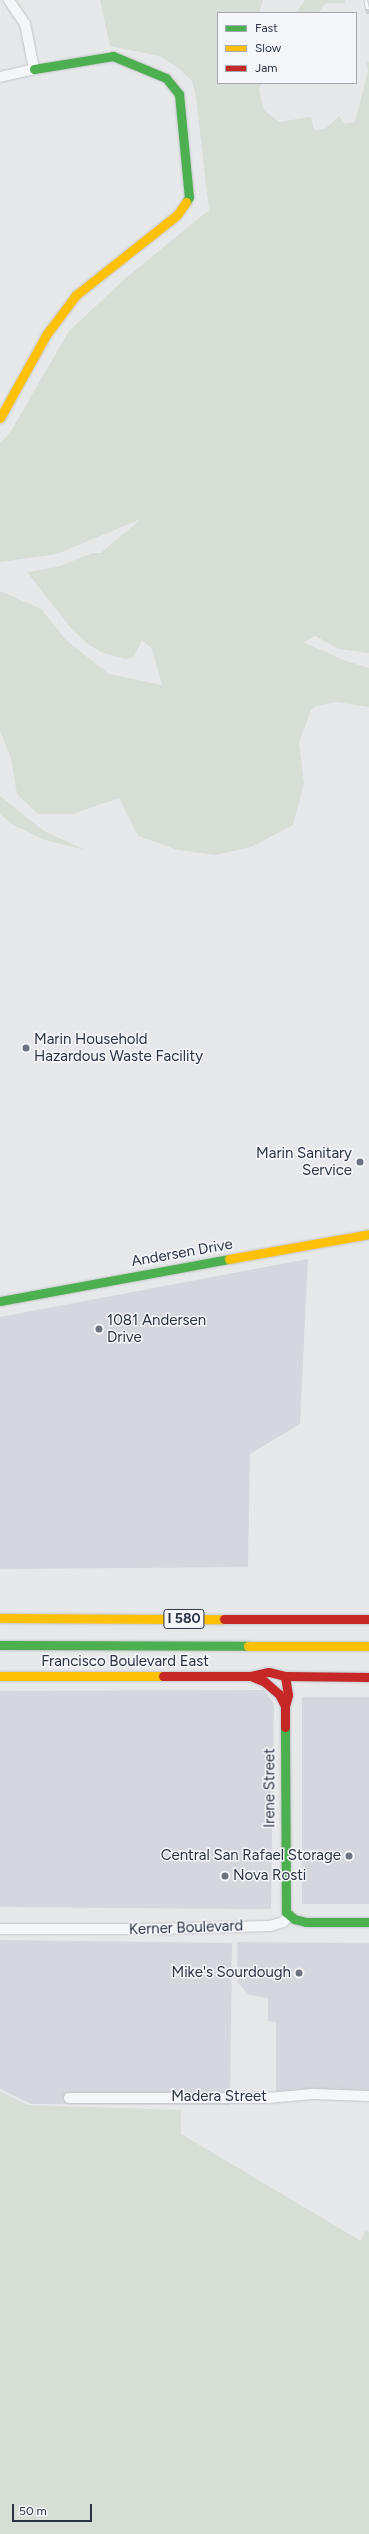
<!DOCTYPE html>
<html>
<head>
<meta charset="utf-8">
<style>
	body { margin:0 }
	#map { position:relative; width:369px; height:2534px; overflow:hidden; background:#e6e8ea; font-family:Figtree,sans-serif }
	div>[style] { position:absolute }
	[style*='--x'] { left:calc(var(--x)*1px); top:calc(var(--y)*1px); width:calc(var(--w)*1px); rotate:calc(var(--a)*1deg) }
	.built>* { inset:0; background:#d4d7dd; transform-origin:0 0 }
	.green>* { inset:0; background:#d6ded6 }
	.roads { filter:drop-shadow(0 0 1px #c4c6c8) drop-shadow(0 0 1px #c4c6c8) }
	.street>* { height:10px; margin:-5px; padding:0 5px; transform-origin:5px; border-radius:5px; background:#f5f6f7 }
	.fast>* { height:9px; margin:-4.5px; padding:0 4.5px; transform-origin:4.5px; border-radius:4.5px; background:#4caf50 }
	.slow>* { height:9px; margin:-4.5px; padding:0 4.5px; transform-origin:4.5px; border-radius:4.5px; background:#ffc107 }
	.jam>* { height:9px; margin:-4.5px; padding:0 4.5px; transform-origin:4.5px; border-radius:4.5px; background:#c62828 }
	.rail>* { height:4.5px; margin-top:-2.25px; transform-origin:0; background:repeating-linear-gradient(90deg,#f4f6f9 0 9px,#cecfd2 0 18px); box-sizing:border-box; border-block:1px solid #cecfd2 }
	.dots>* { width:11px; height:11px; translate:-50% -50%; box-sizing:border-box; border:2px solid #f4f6f9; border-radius:50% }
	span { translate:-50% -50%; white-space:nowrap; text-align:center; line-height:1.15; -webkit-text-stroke:3px #f4f6f9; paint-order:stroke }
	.shield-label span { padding:1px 3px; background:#f4f6f9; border:1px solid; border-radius:3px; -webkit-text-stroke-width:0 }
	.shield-label { font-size:14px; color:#2b3445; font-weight:700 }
	.poi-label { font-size:15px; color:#2b3445 }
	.left { translate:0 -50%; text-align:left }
	.right { translate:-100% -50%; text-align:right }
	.street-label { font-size:15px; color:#2b3445 }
	.legend { position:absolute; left:217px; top:12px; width:140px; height:72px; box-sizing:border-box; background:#f4f6f9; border:1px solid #a4a8b1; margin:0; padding:5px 7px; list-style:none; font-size:12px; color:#2b3445 }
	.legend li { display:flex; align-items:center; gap:8px; height:20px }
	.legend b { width:20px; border:1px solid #a4a8b1 }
	.scale { position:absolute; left:12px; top:2504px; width:80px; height:18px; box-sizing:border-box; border:2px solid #2b3445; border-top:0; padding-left:5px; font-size:12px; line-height:14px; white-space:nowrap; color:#2b3445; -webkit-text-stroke:3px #f4f6f9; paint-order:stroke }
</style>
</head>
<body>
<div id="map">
	<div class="built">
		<i style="clip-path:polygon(308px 1259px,300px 1424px,250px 1454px,248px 1567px,0 1569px,0 1317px)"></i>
		<i style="clip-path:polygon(264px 1690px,274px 1704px,271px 1909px,0 1907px,0 1691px)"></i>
		<i style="left:369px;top:1697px;width:207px;height:67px;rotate:90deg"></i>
		<i style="clip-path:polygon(0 1940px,232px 1943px,230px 2105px,31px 2104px,0 2089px)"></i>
		<i style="clip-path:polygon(237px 1942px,369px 1943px,369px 2092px,276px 2093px,276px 2022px,268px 2021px,268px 1998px,249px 1995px,238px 1983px)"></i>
	</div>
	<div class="green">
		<i style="clip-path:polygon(100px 0,263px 0,259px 13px,218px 13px,218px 83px,262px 83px,259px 89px,264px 110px,279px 122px,311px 117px,314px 130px,325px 129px,339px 116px,345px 124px,355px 122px,368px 71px,367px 62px,369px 62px,369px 653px,339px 649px,315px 636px,303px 642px,346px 661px,369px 668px,369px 707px,336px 702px,316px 706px,311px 710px,299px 743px,304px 783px,293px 825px,251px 847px,216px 855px,178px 850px,138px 836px,119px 798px,72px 814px,38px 814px,17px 794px,11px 758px,0 731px,0 591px,41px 609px,67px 641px,109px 674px,162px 685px,152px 649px,142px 640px,134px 657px,125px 659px,103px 653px,89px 645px,70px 627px,27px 572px,57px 567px,93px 553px,101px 553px,141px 519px,57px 554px,0 562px,0 443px,11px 431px,69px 331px,127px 277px,209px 210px,196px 97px,192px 81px,177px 67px,159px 56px,110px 46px)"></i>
		<i style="clip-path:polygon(305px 0,345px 0,345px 3px,326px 3px,318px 13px,296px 13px)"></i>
		<i style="clip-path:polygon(0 796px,44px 831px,85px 850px,45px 840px,13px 825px,0 814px)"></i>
		<i style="clip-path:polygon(0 2091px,28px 2105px,181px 2110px,181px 2134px,361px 2241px,365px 2231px,369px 2232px,369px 2534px,0 2534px)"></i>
	</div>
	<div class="roads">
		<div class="street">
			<i style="--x:0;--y:77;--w:35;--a:-13"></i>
			<i style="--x:34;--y:69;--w:46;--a:-101.3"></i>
			<i style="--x:25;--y:24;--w:29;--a:-124"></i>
			<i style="--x:0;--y:1929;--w:154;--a:0"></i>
			<i style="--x:154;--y:1929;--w:116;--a:-1.5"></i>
			<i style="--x:270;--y:1926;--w:14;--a:-17"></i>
			<i style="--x:283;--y:1922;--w:8;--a:-45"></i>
			<i style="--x:69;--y:2098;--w:199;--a:0"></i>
			<i style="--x:268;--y:2098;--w:45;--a:-5.1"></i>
			<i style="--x:313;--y:2094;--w:56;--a:2"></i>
		</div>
		<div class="fast">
			<i style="--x:34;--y:69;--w:80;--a:-9.3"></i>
			<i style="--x:113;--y:56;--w:57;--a:22.5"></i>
			<i style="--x:166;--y:78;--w:21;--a:51"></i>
			<i style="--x:179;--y:94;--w:103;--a:84.5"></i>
			<i style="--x:189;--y:197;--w:6;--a:121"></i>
			<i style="--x:0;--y:1301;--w:233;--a:-10.4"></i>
			<i style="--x:0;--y:1645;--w:248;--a:0.2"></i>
			<i style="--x:285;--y:1727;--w:185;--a:89.7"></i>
			<i style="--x:286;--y:1912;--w:11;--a:41"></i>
			<i style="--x:294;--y:1919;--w:12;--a:14"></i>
			<i style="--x:306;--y:1922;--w:63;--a:0"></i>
		</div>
		<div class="slow">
			<i style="--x:0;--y:418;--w:95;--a:-61"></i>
			<i style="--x:46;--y:335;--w:50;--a:-53.1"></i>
			<i style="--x:76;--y:295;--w:129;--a:-38.4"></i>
			<i style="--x:177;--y:215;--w:16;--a:-55"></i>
			<i style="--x:229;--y:1259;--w:142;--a:-10.1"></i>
			<i style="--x:0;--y:1618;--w:224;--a:0.3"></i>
			<i style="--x:248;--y:1646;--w:121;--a:0"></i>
			<i style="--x:0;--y:1676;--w:163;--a:0"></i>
		</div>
		<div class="jam">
			<i style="--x:224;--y:1619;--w:145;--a:0"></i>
			<i style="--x:163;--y:1676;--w:88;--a:0"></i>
			<i style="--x:251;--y:1676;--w:15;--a:23"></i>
			<i style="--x:265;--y:1682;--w:18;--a:41"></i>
			<i style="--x:279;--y:1694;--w:13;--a:63"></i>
			<i style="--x:285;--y:1706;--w:21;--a:90"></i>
			<i style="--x:251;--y:1676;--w:18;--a:-13"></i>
			<i style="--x:269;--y:1672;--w:16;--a:14"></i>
			<i style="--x:285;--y:1676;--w:84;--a:0.7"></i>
			<i style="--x:285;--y:1676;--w:19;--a:81"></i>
			<i style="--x:288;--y:1695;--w:11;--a:105"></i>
		</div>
	</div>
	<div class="rail">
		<i style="--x:366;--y:0;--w:14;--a:78"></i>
	</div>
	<div class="dots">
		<i style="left:26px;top:1048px;background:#6c737f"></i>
		<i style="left:360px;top:1162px;background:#6c737f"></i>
		<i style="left:99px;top:1329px;background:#6c737f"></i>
		<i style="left:349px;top:1856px;background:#6c737f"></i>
		<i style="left:225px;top:1876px;background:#6c737f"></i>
		<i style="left:299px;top:1973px;background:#6c737f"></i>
	</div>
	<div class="shield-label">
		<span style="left:184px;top:1619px">I 580</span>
	</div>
	<div class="poi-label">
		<span class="left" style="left:34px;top:1048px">Marin Household<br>Hazardous Waste Facility</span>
		<span class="right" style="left:352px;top:1162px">Marin Sanitary<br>Service</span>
		<span class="left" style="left:107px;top:1329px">1081 Andersen<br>Drive</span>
		<span class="right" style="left:341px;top:1856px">Central San Rafael Storage</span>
		<span class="left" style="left:233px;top:1876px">Nova Rosti</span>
		<span class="right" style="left:291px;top:1973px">Mike's Sourdough</span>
	</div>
	<div class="street-label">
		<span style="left:182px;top:1253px;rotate:-10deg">Andersen Drive</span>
		<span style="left:125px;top:1662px">Francisco Boulevard East</span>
		<span style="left:270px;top:1788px;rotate:-90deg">Irene Street</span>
		<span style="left:186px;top:1928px;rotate:-2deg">Kerner Boulevard</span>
		<span style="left:219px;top:2097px">Madera Street</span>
	</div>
	<ul class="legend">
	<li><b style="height:5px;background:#4caf50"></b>Fast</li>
	<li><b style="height:5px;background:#ffc107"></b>Slow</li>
	<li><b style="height:5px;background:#c62828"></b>Jam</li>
	</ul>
	<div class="scale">50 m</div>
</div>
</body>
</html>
